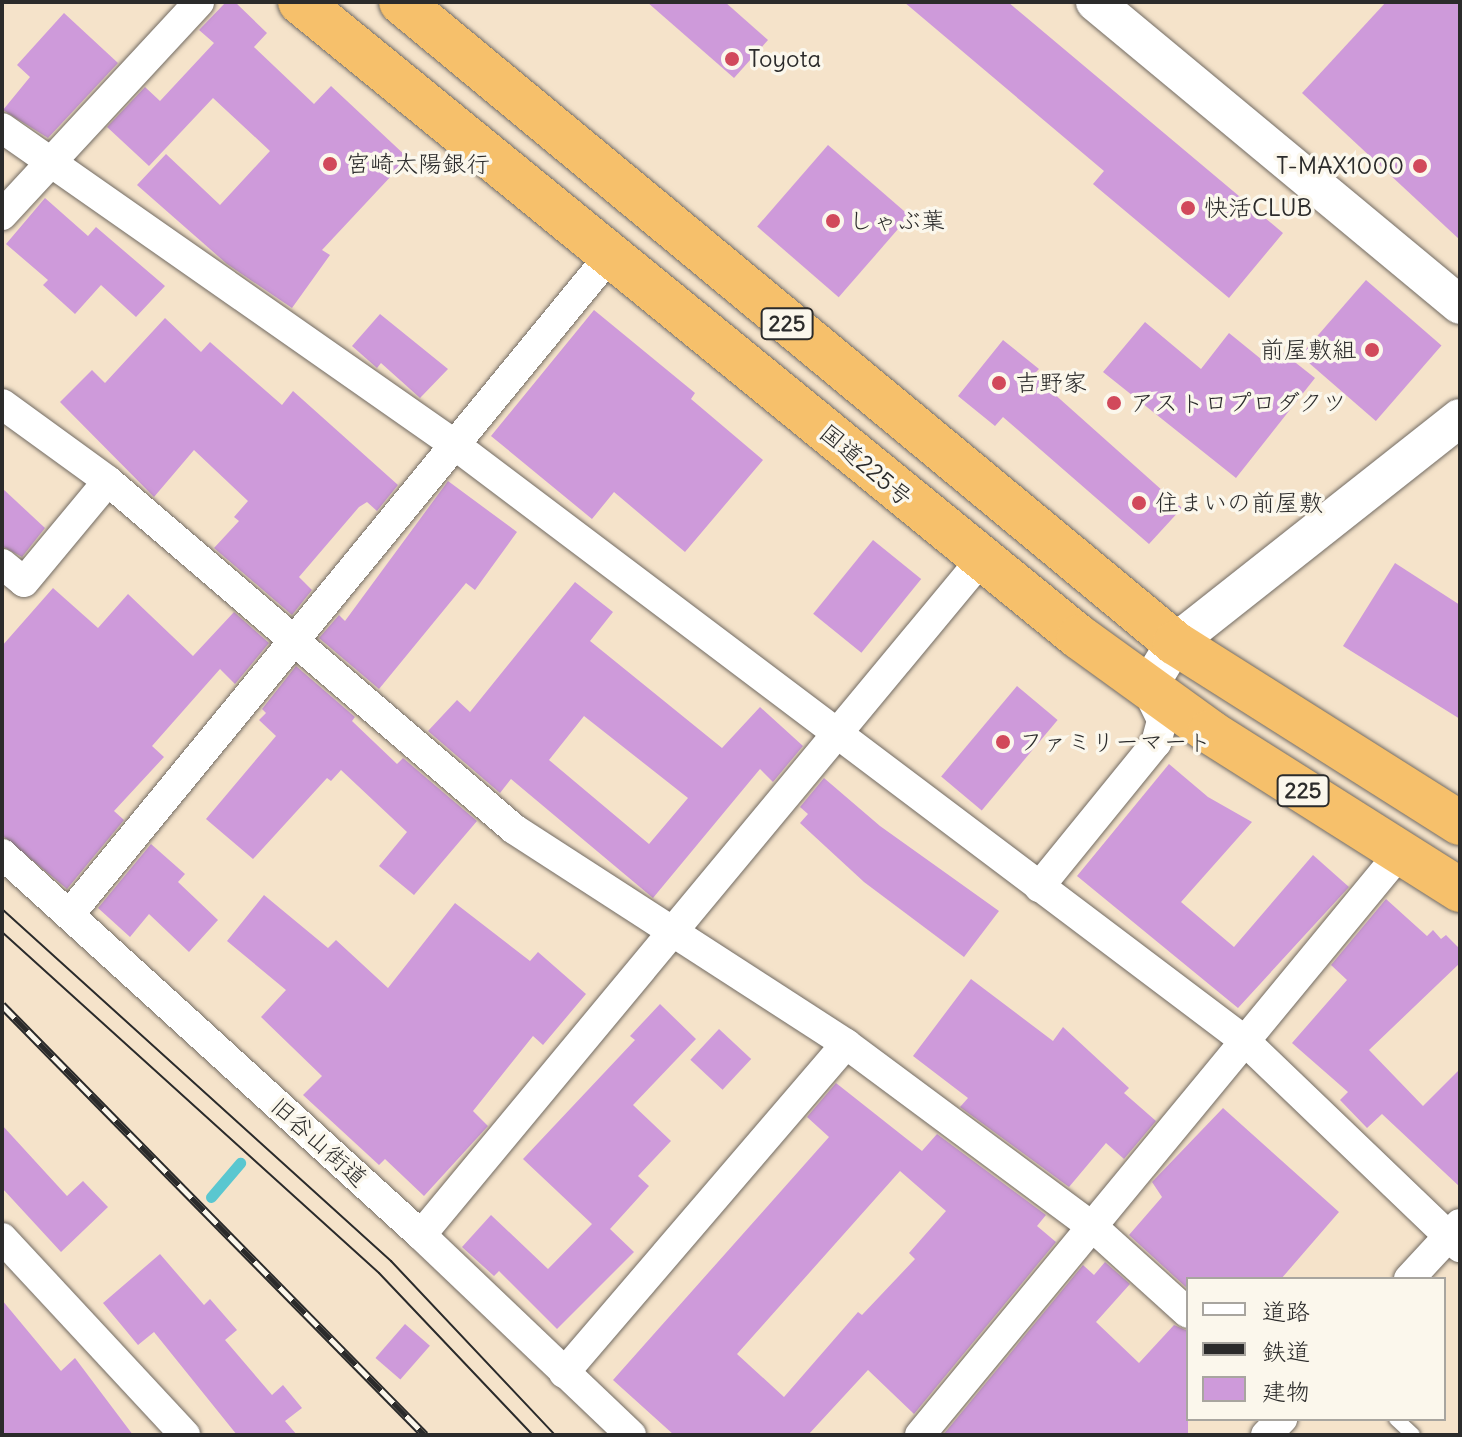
<!DOCTYPE html>
<html>
<head>
<meta charset="utf-8">
<style>
	body { margin:0 }
	#map { position:relative; width:1462px; height:1437px; overflow:hidden; background:#f5e3ca; font-family:Delius,"Klee One",sans-serif }
	div>[style] { position:absolute }
	[style*='--x'] { left:calc(var(--x)*1px); top:calc(var(--y)*1px); width:calc(var(--w)*1px); rotate:calc(var(--a)*1deg) }
	.stream>* { height:11px; margin:-5.5px; padding:0 5.5px; transform-origin:5.5px; border-radius:5.5px; background:#5ac7d0 }
	.building>* { inset:0; background:#ce9ada; transform-origin:0 0 }
	.roads { filter:drop-shadow(0 0 2px #726b63) drop-shadow(0 0 2px #726b63) }
	.service>* { height:14px; margin:-7px; padding:0 7px; transform-origin:7px; border-radius:7px; background:#fff }
	.minor>* { height:30px; margin:-15px; padding:0 15px; transform-origin:15px; border-radius:15px; background:#fff }
	.tertiary>* { height:38px; margin:-19px; padding:0 19px; transform-origin:19px; border-radius:19px; background:#fff }
	.trunk>* { height:44px; margin:-22px; padding:0 22px; transform-origin:22px; border-radius:22px; background:#f6c06b }
	.tram>* { height:2px; margin:-1px; padding:0 1px; transform-origin:1px; border-radius:1px; background:#2b2b2b }
	.rail>* { height:9px; margin-top:-4.5px; transform-origin:0; background:repeating-linear-gradient(90deg,#fbf7ec 0 18px,#2b2b2b 0 36px); box-sizing:border-box; border-block:2px solid #2b2b2b }
	.dots>* { width:22px; height:22px; translate:-50% -50%; box-sizing:border-box; border:4px solid #fbf7ec; border-radius:50% }
	span { translate:-50% -50%; white-space:nowrap; text-align:center; line-height:1.15; -webkit-text-stroke:7px #fbf7ec; paint-order:stroke }
	.shield-label span { padding:2px 6px; background:#fbf7ec; border:2px solid; border-radius:6px; -webkit-text-stroke-width:0 }
	.shield-label { font-size:22px; color:#2b2b2b; font-weight:700 }
	.poi-label { font-size:24px; color:#2b2b2b }
	.left { translate:0 -50%; text-align:left }
	.right { translate:-100% -50%; text-align:right }
	.street-label { font-size:24px; color:#2b2b2b }
	.frame { position:absolute; inset:0; border:4px solid #2b2b2b; pointer-events:none }
	.legend { position:absolute; left:1186px; top:1277px; width:260px; height:144px; box-sizing:border-box; background:#fbf7ec; border:2px solid #a8a59f; margin:0; padding:10px 14px; list-style:none; font-size:24px; color:#2b2b2b }
	.legend li { display:flex; align-items:center; gap:16px; height:40px }
	.legend b { width:40px; border:2px solid #a8a59f }
</style>
</head>
<body>
<div id="map">
	<div class="stream">
		<i style="--x:211;--y:1197;--w:45;--a:-49.5"></i>
	</div>
	<div class="building">
		<i style="clip-path:polygon(226px 2px,235px 2px,267px 33px,254px 47px,314px 104px,331px 86px,408px 158px,322px 250px,330px 255px,292px 308px,227px 264px,137px 185px,166px 154px,220px 205px,270px 151px,213px 98px,149px 166px,107px 127px,145px 87px,160px 101px,214px 43px,199px 30px)"></i>
		<i style="clip-path:polygon(647px 2px,725px 2px,768px 40px,734px 78px)"></i>
		<i style="clip-path:polygon(904px 2px,1008px 2px,1283px 233px,1229px 298px,1093px 184px,1104px 171px)"></i>
		<i style="clip-path:polygon(1386px 2px,1460px 2px,1460px 240px,1302px 93px)"></i>
		<i style="clip-path:polygon(64px 13px,118px 63px,48px 138px,3px 110px,30px 77px,17px 65px)"></i>
		<i style="left:828px;top:145px;width:108px;height:108px;rotate:41deg"></i>
		<i style="clip-path:polygon(45px 198px,88px 236px,96px 227px,165px 286px,136px 317px,101px 285px,75px 314px,43px 285px,48px 280px,6px 244px)"></i>
		<i style="left:1366px;top:280px;width:100px;height:100px;rotate:41deg"></i>
		<i style="clip-path:polygon(594px 310px,695px 393px,691px 399px,763px 460px,685px 552px,614px 492px,592px 519px,491px 436px)"></i>
		<i style="clip-path:polygon(380px 314px,448px 369px,420px 398px,381px 363px,377px 368px,352px 346px)"></i>
		<i style="clip-path:polygon(165px 318px,201px 352px,210px 342px,282px 405px,293px 391px,398px 485px,377px 511px,367px 502px,359px 507px,299px 577px,312px 590px,292px 615px,214px 548px,239px 521px,234px 517px,248px 501px,194px 450px,154px 497px,60px 402px,92px 370px,105px 383px)"></i>
		<i style="clip-path:polygon(1145px 322px,1201px 369px,1229px 333px,1261px 359px,1277px 348px,1315px 378px,1236px 478px,1103px 372px)"></i>
		<i style="clip-path:polygon(1003px 340px,1039px 369px,1033px 375px,1182px 508px,1149px 544px,1003px 417px,995px 426px,958px 396px)"></i>
		<i style="clip-path:polygon(448px 481px,517px 532px,475px 590px,466px 583px,379px 689px,319px 638px,339px 615px,345px 621px)"></i>
		<i style="clip-path:polygon(2px 488px,45px 528px,22px 557px,2px 546px)"></i>
		<i style="left:873px;top:540px;width:62px;height:95px;rotate:39deg"></i>
		<i style="clip-path:polygon(1395px 563px,1460px 605px,1460px 719px,1343px 646px)"></i>
		<i style="clip-path:polygon(evenodd,575px 582px,613px 612px,590px 641px,722px 748px,760px 707px,803px 746px,773px 782px,760px 769px,653px 898px,511px 779px,500px 793px,428px 731px,457px 700px,470px 712px,575px 582px,584px 716px,688px 798px,649px 844px,549px 760px,584px 716px)"></i>
		<i style="clip-path:polygon(53px 588px,98px 628px,128px 594px,193px 656px,234px 612px,269px 643px,235px 684px,220px 669px,152px 746px,164px 757px,114px 811px,124px 820px,67px 889px,2px 835px,2px 646px)"></i>
		<i style="clip-path:polygon(296px 666px,355px 717px,352px 721px,397px 764px,403px 758px,477px 821px,414px 895px,379px 866px,407px 832px,341px 770px,331px 781px,327px 778px,253px 859px,206px 819px,276px 736px,259px 720px,266px 713px,262px 709px)"></i>
		<i style="left:1017px;top:686px;width:53px;height:118px;rotate:40deg"></i>
		<i style="clip-path:polygon(1169px 764px,1208px 797px,1252px 822px,1181px 902px,1234px 947px,1313px 855px,1349px 887px,1238px 1008px,1077px 876px)"></i>
		<i style="clip-path:polygon(824px 778px,880px 826px,999px 911px,964px 957px,864px 882px,800px 823px,808px 814px,800px 807px)"></i>
		<i style="clip-path:polygon(151px 844px,185px 874px,178px 882px,218px 920px,189px 952px,149px 914px,130px 937px,98px 908px)"></i>
		<i style="clip-path:polygon(264px 895px,328px 948px,336px 940px,388px 988px,455px 903px,530px 961px,538px 952px,586px 994px,543px 1045px,533px 1036px,473px 1111px,488px 1126px,424px 1196px,385px 1159px,379px 1165px,303px 1095px,322px 1076px,261px 1017px,286px 990px,227px 941px)"></i>
		<i style="clip-path:polygon(1386px 899px,1427px 936px,1433px 930px,1441px 939px,1446px 935px,1460px 949px,1460px 963px,1369px 1050px,1423px 1106px,1460px 1069px,1460px 1187px,1382px 1114px,1367px 1128px,1340px 1100px,1348px 1092px,1292px 1043px,1347px 980px,1331px 965px)"></i>
		<i style="clip-path:polygon(971px 979px,1053px 1041px,1063px 1027px,1129px 1088px,1124px 1093px,1156px 1121px,1124px 1159px,1106px 1143px,1069px 1187px,960px 1107px,968px 1098px,913px 1056px)"></i>
		<i style="clip-path:polygon(660px 1004px,696px 1039px,633px 1105px,671px 1141px,638px 1176px,649px 1186px,610px 1229px,634px 1252px,557px 1329px,499px 1271px,494px 1276px,462px 1247px,491px 1215px,548px 1269px,592px 1224px,523px 1159px,635px 1040px,630px 1036px)"></i>
		<i style="left:719px;top:1029px;width:44px;height:42px;rotate:43deg"></i>
		<i style="clip-path:polygon(evenodd,836px 1083px,922px 1151px,937px 1134px,1046px 1215px,1037px 1226px,1056px 1242px,914px 1414px,868px 1370px,808px 1435px,674px 1435px,613px 1380px,829px 1137px,807px 1117px,836px 1083px,900px 1171px,946px 1211px,909px 1253px,915px 1259px,862px 1315px,858px 1312px,784px 1397px,737px 1354px,900px 1171px)"></i>
		<i style="clip-path:polygon(1223px 1108px,1339px 1212px,1281px 1279px,1188px 1279px,1188px 1289px,1129px 1235px,1162px 1197px,1152px 1182px)"></i>
		<i style="clip-path:polygon(2px 1125px,67px 1196px,83px 1181px,108px 1207px,61px 1252px,2px 1188px)"></i>
		<i style="clip-path:polygon(160px 1254px,204px 1305px,210px 1299px,237px 1330px,225px 1340px,272px 1395px,283px 1385px,302px 1408px,285px 1421px,297px 1435px,237px 1435px,154px 1332px,138px 1345px,103px 1303px)"></i>
		<i style="clip-path:polygon(1105px 1262px,1130px 1284px,1096px 1322px,1139px 1363px,1174px 1325px,1188px 1331px,1188px 1435px,943px 1435px,1083px 1265px,1094px 1275px)"></i>
		<i style="clip-path:polygon(2px 1300px,61px 1371px,75px 1358px,133px 1435px,2px 1435px)"></i>
		<i style="left:405px;top:1324px;width:33px;height:45px;rotate:41deg"></i>
	</div>
	<div class="roads">
		<div class="service">
			<i style="--x:1396;--y:1419;--w:23;--a:43"></i>
		</div>
		<div class="minor">
			<i style="--x:2;--y:128;--w:548;--a:34.97"></i>
			<i style="--x:451;--y:442;--w:995;--a:37.03"></i>
			<i style="--x:1245;--y:1041;--w:298;--a:43.8"></i>
			<i style="--x:2;--y:215;--w:290;--a:-47.2"></i>
			<i style="--x:2;--y:404;--w:131;--a:36"></i>
			<i style="--x:108;--y:481;--w:535;--a:40.6"></i>
			<i style="--x:514;--y:829;--w:396;--a:32.9"></i>
			<i style="--x:846;--y:1044;--w:310;--a:36.6"></i>
			<i style="--x:1095;--y:1229;--w:125;--a:42.1"></i>
			<i style="--x:2;--y:564;--w:28;--a:39"></i>
			<i style="--x:24;--y:582;--w:131;--a:-50.3"></i>
			<i style="--x:2;--y:854;--w:566;--a:42.28"></i>
			<i style="--x:421;--y:1235;--w:290;--a:43.6"></i>
			<i style="--x:1039;--y:887;--w:186;--a:-50.9"></i>
			<i style="--x:1156;--y:743;--w:24;--a:-75"></i>
			<i style="--x:1162;--y:720;--w:34;--a:-116"></i>
			<i style="--x:69;--y:915;--w:856;--a:-50.64"></i>
			<i style="--x:421;--y:1235;--w:877;--a:-50.32"></i>
			<i style="--x:2;--y:1238;--w:269;--a:47.1"></i>
			<i style="--x:1409;--y:1279;--w:75;--a:-47.2"></i>
			<i style="--x:564;--y:1373;--w:433;--a:-49.4"></i>
			<i style="--x:920;--y:1435;--w:754;--a:-50.49"></i>
			<i style="--x:1266;--y:1435;--w:23;--a:-45"></i>
		</div>
		<div class="tertiary">
			<i style="--x:1095;--y:2;--w:474;--a:39.7"></i>
			<i style="--x:1147;--y:689;--w:54;--a:-58.7"></i>
			<i style="--x:1175;--y:643;--w:363;--a:-38.3"></i>
		</div>
		<div class="trunk">
			<i style="--x:300;--y:2;--w:1005;--a:39.19"></i>
			<i style="--x:1079;--y:637;--w:162;--a:35.9"></i>
			<i style="--x:1210;--y:732;--w:296;--a:32.3"></i>
			<i style="--x:401;--y:2;--w:1005;--a:39.63"></i>
			<i style="--x:1175;--y:643;--w:337;--a:32.3"></i>
		</div>
	</div>
	<div class="tram">
		<i style="--x:2;--y:909;--w:525;--a:42.14"></i>
		<i style="--x:391;--y:1261;--w:239;--a:46.7"></i>
		<i style="--x:2;--y:932;--w:508;--a:42.13"></i>
		<i style="--x:379;--y:1273;--w:224;--a:46.5"></i>
	</div>
	<div class="rail">
		<i style="--x:2;--y:1005;--w:603;--a:45.47"></i>
	</div>
	<div class="dots">
		<i style="left:732px;top:59px;background:#d1495b"></i>
		<i style="left:330px;top:164px;background:#d1495b"></i>
		<i style="left:1420px;top:166px;background:#d1495b"></i>
		<i style="left:1188px;top:208px;background:#d1495b"></i>
		<i style="left:833px;top:221px;background:#d1495b"></i>
		<i style="left:1372px;top:350px;background:#d1495b"></i>
		<i style="left:999px;top:383px;background:#d1495b"></i>
		<i style="left:1114px;top:403px;background:#d1495b"></i>
		<i style="left:1139px;top:503px;background:#d1495b"></i>
		<i style="left:1003px;top:742px;background:#d1495b"></i>
	</div>
	<div class="shield-label">
		<span style="left:787px;top:324px">225</span>
		<span style="left:1303px;top:791px">225</span>
	</div>
	<div class="poi-label">
		<span class="left" style="left:748px;top:59px">Toyota</span>
		<span class="left" style="left:346px;top:164px">宮崎太陽銀行</span>
		<span class="right" style="left:1404px;top:166px">T-MAX1000</span>
		<span class="left" style="left:1204px;top:208px">快活CLUB</span>
		<span class="left" style="left:849px;top:221px">しゃぶ葉</span>
		<span class="right" style="left:1356px;top:350px">前屋敷組</span>
		<span class="left" style="left:1015px;top:383px">吉野家</span>
		<span class="left" style="left:1130px;top:403px">アストロプロダクツ</span>
		<span class="left" style="left:1155px;top:503px">住まいの前屋敷</span>
		<span class="left" style="left:1019px;top:742px">ファミリーマート</span>
	</div>
	<div class="street-label">
		<span style="left:866px;top:465px;rotate:40deg">国道225号</span>
		<span style="left:319px;top:1142px;rotate:42deg">旧谷山街道</span>
	</div>
	<div class="frame"></div>
	<ul class="legend">
	<li><b style="height:10px;background:#fff"></b>道路</li>
	<li><b style="height:10px;background:#2b2b2b"></b>鉄道</li>
	<li><b style="height:22px;background:#ce9ada"></b>建物</li>
	</ul>
</div>
</body>
</html>
